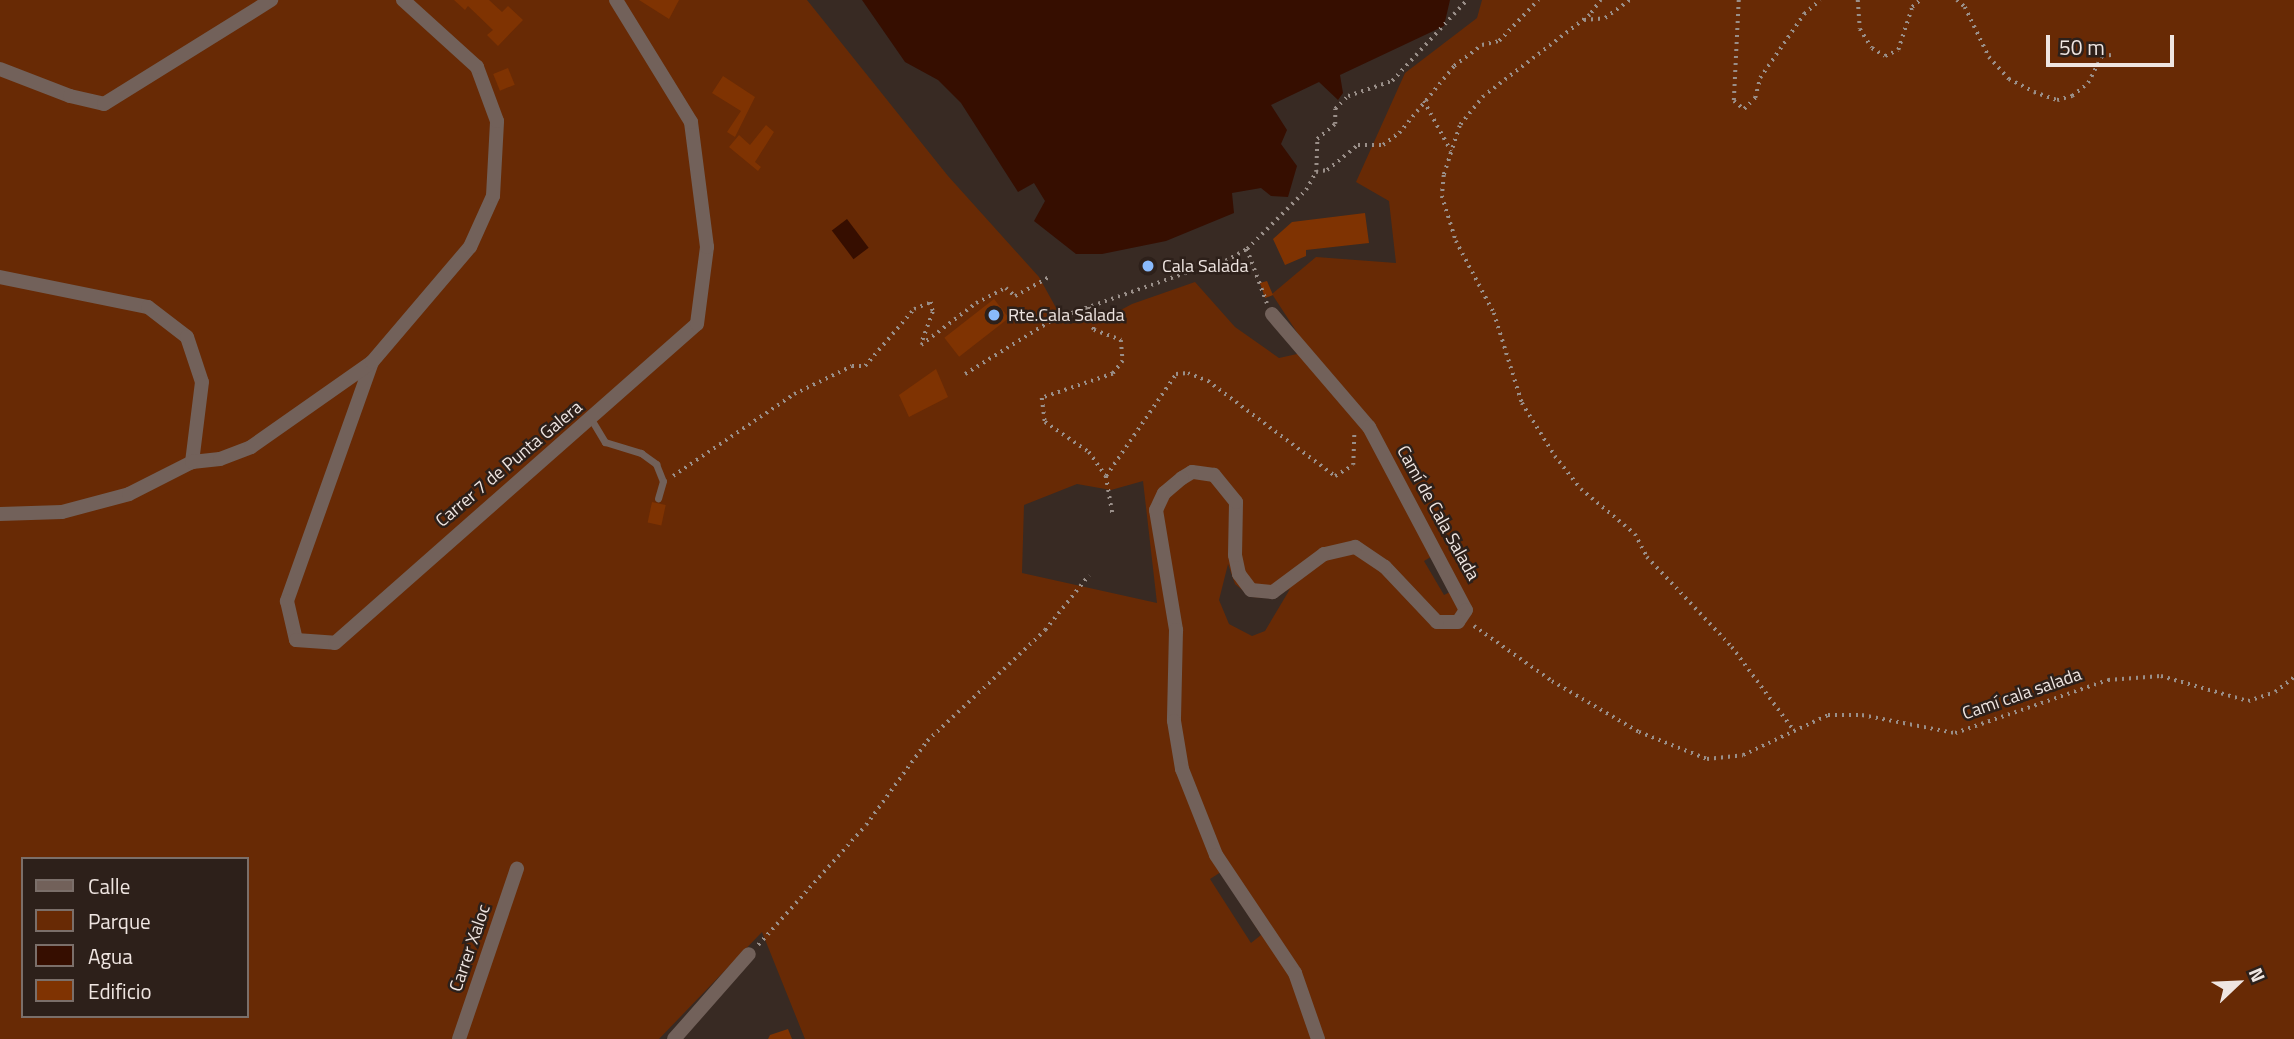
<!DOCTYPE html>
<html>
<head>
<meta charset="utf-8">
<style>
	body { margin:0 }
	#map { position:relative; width:2294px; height:1039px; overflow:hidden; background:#382a23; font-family:"Titillium Web",sans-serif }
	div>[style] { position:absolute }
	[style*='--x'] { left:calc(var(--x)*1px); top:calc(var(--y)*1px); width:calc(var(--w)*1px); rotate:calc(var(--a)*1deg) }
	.green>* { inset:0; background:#682a05 }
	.water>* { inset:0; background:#360e00; transform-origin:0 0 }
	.building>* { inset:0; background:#7f3302; transform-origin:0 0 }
	.path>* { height:3.5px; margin-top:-1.75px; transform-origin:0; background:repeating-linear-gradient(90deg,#9a8f89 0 2px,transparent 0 7px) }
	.service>* { height:7px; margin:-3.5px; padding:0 3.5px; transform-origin:3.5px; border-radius:3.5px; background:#72615a }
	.minor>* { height:14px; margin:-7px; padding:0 7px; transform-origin:7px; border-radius:7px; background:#72615a }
	.dots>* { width:19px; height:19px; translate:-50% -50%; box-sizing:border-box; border:4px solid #2d201a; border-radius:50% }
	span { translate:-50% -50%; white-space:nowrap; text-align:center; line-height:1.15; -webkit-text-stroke:5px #2d201a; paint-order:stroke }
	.poi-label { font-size:18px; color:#efe5e1 }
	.left { translate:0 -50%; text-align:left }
	.street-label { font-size:18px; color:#efe5e1 }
	.legend { position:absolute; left:21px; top:857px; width:228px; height:161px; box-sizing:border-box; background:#2d201a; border:2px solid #7b6f6a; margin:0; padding:9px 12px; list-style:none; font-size:21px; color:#efe5e1 }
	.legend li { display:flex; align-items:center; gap:14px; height:35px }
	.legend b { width:35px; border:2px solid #7b6f6a }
	.north { position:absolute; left:2203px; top:948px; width:70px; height:70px; -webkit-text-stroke:5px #2d201a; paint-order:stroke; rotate:67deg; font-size:19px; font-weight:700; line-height:28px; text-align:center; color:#efe5e1 }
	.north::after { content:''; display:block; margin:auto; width:24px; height:32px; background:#efe5e1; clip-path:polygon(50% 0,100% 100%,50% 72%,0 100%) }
	.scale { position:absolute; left:2046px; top:35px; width:128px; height:32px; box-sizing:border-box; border:4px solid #efe5e1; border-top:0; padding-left:9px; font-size:21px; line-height:24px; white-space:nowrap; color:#efe5e1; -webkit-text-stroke:5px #2d201a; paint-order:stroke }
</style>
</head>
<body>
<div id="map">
	<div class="green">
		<i style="clip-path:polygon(evenodd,0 0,807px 0,948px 176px,1039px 277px,1065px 324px,1102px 320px,1132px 304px,1195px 282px,1235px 327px,1279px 358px,1297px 354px,1300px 337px,1272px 294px,1316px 257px,1396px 263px,1389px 201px,1356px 182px,1405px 73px,1477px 18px,1482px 0,2294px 0,2294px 1039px,805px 1039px,762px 932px,659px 1039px,0 1039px,0 0,1143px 481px,1157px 603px,1022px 573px,1024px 505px,1077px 484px,1111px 490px,1143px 481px,0 0,1434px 555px,1454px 590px,1444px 595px,1424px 561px,1434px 555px,0 0,1228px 564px,1235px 584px,1251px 597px,1271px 598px,1290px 589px,1265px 631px,1252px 636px,1229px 624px,1219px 600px,1228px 564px,0 0,23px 859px,247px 859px,247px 1016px,23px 1016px,23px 859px,0 0,1221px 872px,1261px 935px,1251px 943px,1210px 879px,1221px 872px)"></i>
	</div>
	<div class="water">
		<i style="clip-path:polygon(862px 0,1450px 0,1444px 26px,1340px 75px,1343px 93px,1338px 100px,1319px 82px,1271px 105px,1287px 130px,1281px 144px,1297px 166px,1288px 197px,1271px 196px,1261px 188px,1232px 193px,1234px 213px,1166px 241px,1102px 254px,1076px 254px,1034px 221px,1045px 201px,1034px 183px,1018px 192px,961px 103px,938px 80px,905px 62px)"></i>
		<i style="left:847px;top:219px;width:36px;height:19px;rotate:53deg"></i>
	</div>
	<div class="building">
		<i style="clip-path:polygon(454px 0,489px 0,502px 12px,508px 6px,523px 20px,498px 46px,487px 35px,493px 30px,468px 6px,465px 10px)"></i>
		<i style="clip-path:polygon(639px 0,679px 0,669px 19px)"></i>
		<i style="left:508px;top:68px;width:18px;height:16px;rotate:68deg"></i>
		<i style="clip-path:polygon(723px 76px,755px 97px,735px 137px,727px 132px,741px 111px,712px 93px)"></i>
		<i style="clip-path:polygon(766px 125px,774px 132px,755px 162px,761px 167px,758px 171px,729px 147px,739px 135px,750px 145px)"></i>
		<i style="clip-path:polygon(1365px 213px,1369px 243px,1306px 250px,1306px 256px,1285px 265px,1273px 239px,1292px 222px)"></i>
		<i style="clip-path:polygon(1267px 281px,1273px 295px,1265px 298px,1260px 283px)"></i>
		<i style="left:994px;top:299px;width:24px;height:63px;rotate:52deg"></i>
		<i style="clip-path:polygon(936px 369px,948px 397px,909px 417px,899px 395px)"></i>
		<i style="left:652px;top:502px;width:14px;height:21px;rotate:12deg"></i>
		<i style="clip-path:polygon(788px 1029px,792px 1039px,768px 1039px,770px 1035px)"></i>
	</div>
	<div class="path">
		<i style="--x:1601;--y:0;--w:19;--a:126"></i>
		<i style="--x:1590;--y:15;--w:133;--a:142.6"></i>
		<i style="--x:1484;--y:96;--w:38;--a:129"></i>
		<i style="--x:1460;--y:126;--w:52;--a:108.1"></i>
		<i style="--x:1444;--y:175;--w:21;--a:95"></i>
		<i style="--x:1442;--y:196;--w:47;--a:72.7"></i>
		<i style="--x:1456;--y:241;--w:81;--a:62.2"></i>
		<i style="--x:1494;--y:313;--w:94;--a:72.7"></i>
		<i style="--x:1522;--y:403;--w:62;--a:58.1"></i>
		<i style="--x:1555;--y:456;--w:42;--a:51.8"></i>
		<i style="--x:1581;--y:489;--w:70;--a:39.8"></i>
		<i style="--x:1635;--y:534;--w:26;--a:62"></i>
		<i style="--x:1647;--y:557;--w:124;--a:46.6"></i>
		<i style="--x:1732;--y:647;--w:102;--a:53.4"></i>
		<i style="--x:1739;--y:0;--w:101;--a:92.8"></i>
		<i style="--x:1734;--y:101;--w:13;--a:39"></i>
		<i style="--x:1744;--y:109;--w:16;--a:-45"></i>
		<i style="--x:1755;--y:98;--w:21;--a:-76"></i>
		<i style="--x:1760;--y:78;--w:78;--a:-55.5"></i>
		<i style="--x:1804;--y:14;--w:21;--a:-41"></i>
		<i style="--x:1858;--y:0;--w:29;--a:86"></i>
		<i style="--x:1860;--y:29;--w:22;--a:58"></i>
		<i style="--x:1872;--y:48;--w:15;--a:32"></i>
		<i style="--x:1885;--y:56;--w:14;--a:-25"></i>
		<i style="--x:1898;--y:50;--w:45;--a:-72"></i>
		<i style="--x:1912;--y:7;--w:11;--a:-41"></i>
		<i style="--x:1957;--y:0;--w:11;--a:41"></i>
		<i style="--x:1965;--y:7;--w:55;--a:64.4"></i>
		<i style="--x:1989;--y:57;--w:30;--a:48"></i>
		<i style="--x:2009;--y:79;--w:28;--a:27"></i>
		<i style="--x:2034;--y:92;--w:24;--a:19"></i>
		<i style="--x:2057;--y:100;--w:16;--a:-15"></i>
		<i style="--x:2072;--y:96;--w:21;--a:-39"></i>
		<i style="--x:2088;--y:83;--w:30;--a:-63"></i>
		<i style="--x:2102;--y:56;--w:9;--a:-6"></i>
		<i style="--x:1584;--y:20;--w:21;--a:-5"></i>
		<i style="--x:1605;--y:18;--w:31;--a:-36"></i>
		<i style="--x:1424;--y:101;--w:57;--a:61.6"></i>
		<i style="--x:1316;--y:172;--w:11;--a:-10"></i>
		<i style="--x:1327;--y:170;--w:40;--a:-39"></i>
		<i style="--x:1358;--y:145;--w:25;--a:0"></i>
		<i style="--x:1383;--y:145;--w:20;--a:-37"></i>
		<i style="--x:1399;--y:133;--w:87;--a:-50.6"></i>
		<i style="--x:1454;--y:66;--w:35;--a:-37"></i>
		<i style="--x:1482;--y:45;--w:17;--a:-13"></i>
		<i style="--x:1499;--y:41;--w:57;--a:-46.4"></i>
		<i style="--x:1247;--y:249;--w:58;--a:69.7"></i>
		<i style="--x:1089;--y:307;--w:24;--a:78"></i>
		<i style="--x:1094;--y:330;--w:29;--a:20"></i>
		<i style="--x:1121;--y:340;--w:21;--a:85"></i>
		<i style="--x:1123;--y:361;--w:16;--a:128"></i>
		<i style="--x:1113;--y:374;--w:75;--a:161.3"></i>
		<i style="--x:1042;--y:398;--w:24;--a:83"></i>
		<i style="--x:1045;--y:422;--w:53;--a:34.3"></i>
		<i style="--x:1089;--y:452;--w:29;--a:55"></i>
		<i style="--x:1106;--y:476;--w:41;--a:80.1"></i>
		<i style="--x:965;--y:374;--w:102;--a:-31.8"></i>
		<i style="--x:1052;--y:320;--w:147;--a:-19.4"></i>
		<i style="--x:1191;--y:271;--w:16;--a:0"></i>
		<i style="--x:1207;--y:271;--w:46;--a:-28.8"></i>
		<i style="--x:1247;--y:249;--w:83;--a:-45"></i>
		<i style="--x:1306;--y:190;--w:21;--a:-61"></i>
		<i style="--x:1316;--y:172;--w:33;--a:-88"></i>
		<i style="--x:1317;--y:139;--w:23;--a:-40"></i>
		<i style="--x:1335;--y:124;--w:15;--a:-90"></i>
		<i style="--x:1335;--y:109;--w:18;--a:-45"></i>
		<i style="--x:1348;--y:96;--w:46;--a:-18.8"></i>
		<i style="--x:1392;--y:81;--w:110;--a:-47.2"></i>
		<i style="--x:673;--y:476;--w:146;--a:-34.1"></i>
		<i style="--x:794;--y:394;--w:64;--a:-25.8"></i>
		<i style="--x:852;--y:366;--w:13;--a:0"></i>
		<i style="--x:865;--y:366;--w:75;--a:-49.3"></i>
		<i style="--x:914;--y:309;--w:18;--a:-22"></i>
		<i style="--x:931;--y:302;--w:10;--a:79"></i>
		<i style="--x:933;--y:312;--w:35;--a:110"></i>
		<i style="--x:921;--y:345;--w:69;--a:-37.4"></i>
		<i style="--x:976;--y:303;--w:34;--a:-27"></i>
		<i style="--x:1006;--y:288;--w:12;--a:42"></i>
		<i style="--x:1015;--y:296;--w:41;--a:-29.1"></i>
		<i style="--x:1106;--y:476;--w:124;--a:-55.5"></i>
		<i style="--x:1176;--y:374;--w:12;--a:-5"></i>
		<i style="--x:1188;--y:373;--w:22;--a:22"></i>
		<i style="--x:1208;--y:381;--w:159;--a:36.8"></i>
		<i style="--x:1335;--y:476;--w:21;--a:-31"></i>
		<i style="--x:1353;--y:465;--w:30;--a:-88"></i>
		<i style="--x:1474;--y:626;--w:95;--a:35.2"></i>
		<i style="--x:1552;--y:681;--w:101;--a:30.4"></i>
		<i style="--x:1639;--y:732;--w:73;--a:21.7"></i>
		<i style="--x:1707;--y:759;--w:36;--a:-6"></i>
		<i style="--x:1743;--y:755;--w:94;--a:-25.2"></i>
		<i style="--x:1828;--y:715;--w:34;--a:0"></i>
		<i style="--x:1862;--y:715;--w:95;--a:11"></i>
		<i style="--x:1955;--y:733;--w:162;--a:-19.1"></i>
		<i style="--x:2108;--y:680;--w:53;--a:-4.3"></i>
		<i style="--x:2161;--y:676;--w:91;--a:16"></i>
		<i style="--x:2248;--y:701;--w:28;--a:-18"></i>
		<i style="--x:2275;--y:692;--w:24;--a:-38"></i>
		<i style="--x:758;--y:945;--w:161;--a:-48"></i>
		<i style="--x:866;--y:825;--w:104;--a:-54"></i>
		<i style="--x:927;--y:741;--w:162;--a:-43.2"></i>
		<i style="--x:1045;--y:630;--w:70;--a:-51.3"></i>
	</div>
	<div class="service">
		<i style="--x:591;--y:419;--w:27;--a:59"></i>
		<i style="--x:605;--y:442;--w:38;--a:17"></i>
		<i style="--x:641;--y:453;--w:19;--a:36"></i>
		<i style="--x:656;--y:464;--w:18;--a:68"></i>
		<i style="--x:663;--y:481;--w:18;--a:106"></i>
	</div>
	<div class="minor">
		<i style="--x:0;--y:69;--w:75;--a:21.1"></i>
		<i style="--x:70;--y:96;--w:35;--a:13"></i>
		<i style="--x:104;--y:104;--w:197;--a:-31.9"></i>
		<i style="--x:0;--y:277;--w:151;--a:11.5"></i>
		<i style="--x:148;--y:307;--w:49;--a:37.6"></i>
		<i style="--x:187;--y:337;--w:47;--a:71.6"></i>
		<i style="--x:202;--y:382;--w:81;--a:97.1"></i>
		<i style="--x:1272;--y:314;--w:149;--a:49.4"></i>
		<i style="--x:1369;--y:427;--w:207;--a:62.1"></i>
		<i style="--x:1466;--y:610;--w:14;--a:124"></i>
		<i style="--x:1458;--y:622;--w:21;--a:180"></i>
		<i style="--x:1437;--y:622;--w:76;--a:-133.4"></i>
		<i style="--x:1385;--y:567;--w:36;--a:-146"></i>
		<i style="--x:1355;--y:547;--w:32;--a:167"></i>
		<i style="--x:1324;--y:554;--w:64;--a:143.3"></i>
		<i style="--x:1273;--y:592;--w:22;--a:-175"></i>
		<i style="--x:1251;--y:590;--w:20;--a:-127"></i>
		<i style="--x:1239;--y:574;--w:19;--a:-102"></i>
		<i style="--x:1235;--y:555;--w:53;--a:-88.9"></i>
		<i style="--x:1236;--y:502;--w:35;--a:-129"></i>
		<i style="--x:1214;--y:475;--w:22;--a:-172"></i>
		<i style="--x:1192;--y:472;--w:12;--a:149"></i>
		<i style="--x:1182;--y:478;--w:23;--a:140"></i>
		<i style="--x:1164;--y:493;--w:19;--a:115"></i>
		<i style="--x:1156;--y:510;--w:122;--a:80.5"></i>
		<i style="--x:1176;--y:630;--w:91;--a:91.3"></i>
		<i style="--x:1174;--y:721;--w:49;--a:80.5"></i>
		<i style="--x:1182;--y:769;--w:92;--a:68.4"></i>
		<i style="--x:1216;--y:855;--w:142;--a:56.2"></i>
		<i style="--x:1295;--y:973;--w:70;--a:70.8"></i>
		<i style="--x:372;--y:362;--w:254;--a:109.6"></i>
		<i style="--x:287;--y:601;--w:40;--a:77"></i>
		<i style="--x:296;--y:640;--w:39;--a:4"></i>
		<i style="--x:335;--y:643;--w:482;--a:-41.4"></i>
		<i style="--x:697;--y:324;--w:78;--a:-82.6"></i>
		<i style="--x:707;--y:247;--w:126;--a:-97.3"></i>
		<i style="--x:691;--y:122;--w:143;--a:-121.6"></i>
		<i style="--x:0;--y:514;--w:62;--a:-1.8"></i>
		<i style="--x:62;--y:512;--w:69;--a:-15"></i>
		<i style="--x:129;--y:494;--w:71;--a:-26.9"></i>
		<i style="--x:192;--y:462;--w:28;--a:-6"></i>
		<i style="--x:220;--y:459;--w:33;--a:-21"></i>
		<i style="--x:251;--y:447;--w:148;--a:-35.1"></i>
		<i style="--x:372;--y:362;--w:151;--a:-49.6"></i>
		<i style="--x:470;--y:247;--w:56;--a:-65.7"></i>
		<i style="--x:493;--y:196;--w:75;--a:-86.9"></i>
		<i style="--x:497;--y:121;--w:58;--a:-110.3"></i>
		<i style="--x:477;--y:67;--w:100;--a:-137.8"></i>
		<i style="--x:459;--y:1039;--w:180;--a:-71.2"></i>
		<i style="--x:674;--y:1039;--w:113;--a:-48.6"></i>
	</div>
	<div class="dots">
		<i style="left:1148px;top:266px;background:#89bafc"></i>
		<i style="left:994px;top:315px;background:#89bafc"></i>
	</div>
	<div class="poi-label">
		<span class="left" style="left:1162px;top:266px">Cala Salada</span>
		<span class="left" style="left:1008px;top:315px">Rte.Cala Salada</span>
	</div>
	<div class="street-label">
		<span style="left:509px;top:464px;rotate:-40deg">Carrer 7 de Punta Galera</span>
		<span style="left:1438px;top:513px;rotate:61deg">Camí de Cala Salada</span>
		<span style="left:2022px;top:694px;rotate:-19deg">Camí cala salada</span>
		<span style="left:470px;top:948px;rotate:-71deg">Carrer Xaloc</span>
	</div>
	<ul class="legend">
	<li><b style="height:9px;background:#72615a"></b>Calle</li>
	<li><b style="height:19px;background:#682a05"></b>Parque</li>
	<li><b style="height:19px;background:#360e00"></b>Agua</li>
	<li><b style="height:19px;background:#7f3302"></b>Edificio</li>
	</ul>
	<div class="north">N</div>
	<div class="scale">50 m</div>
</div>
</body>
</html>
